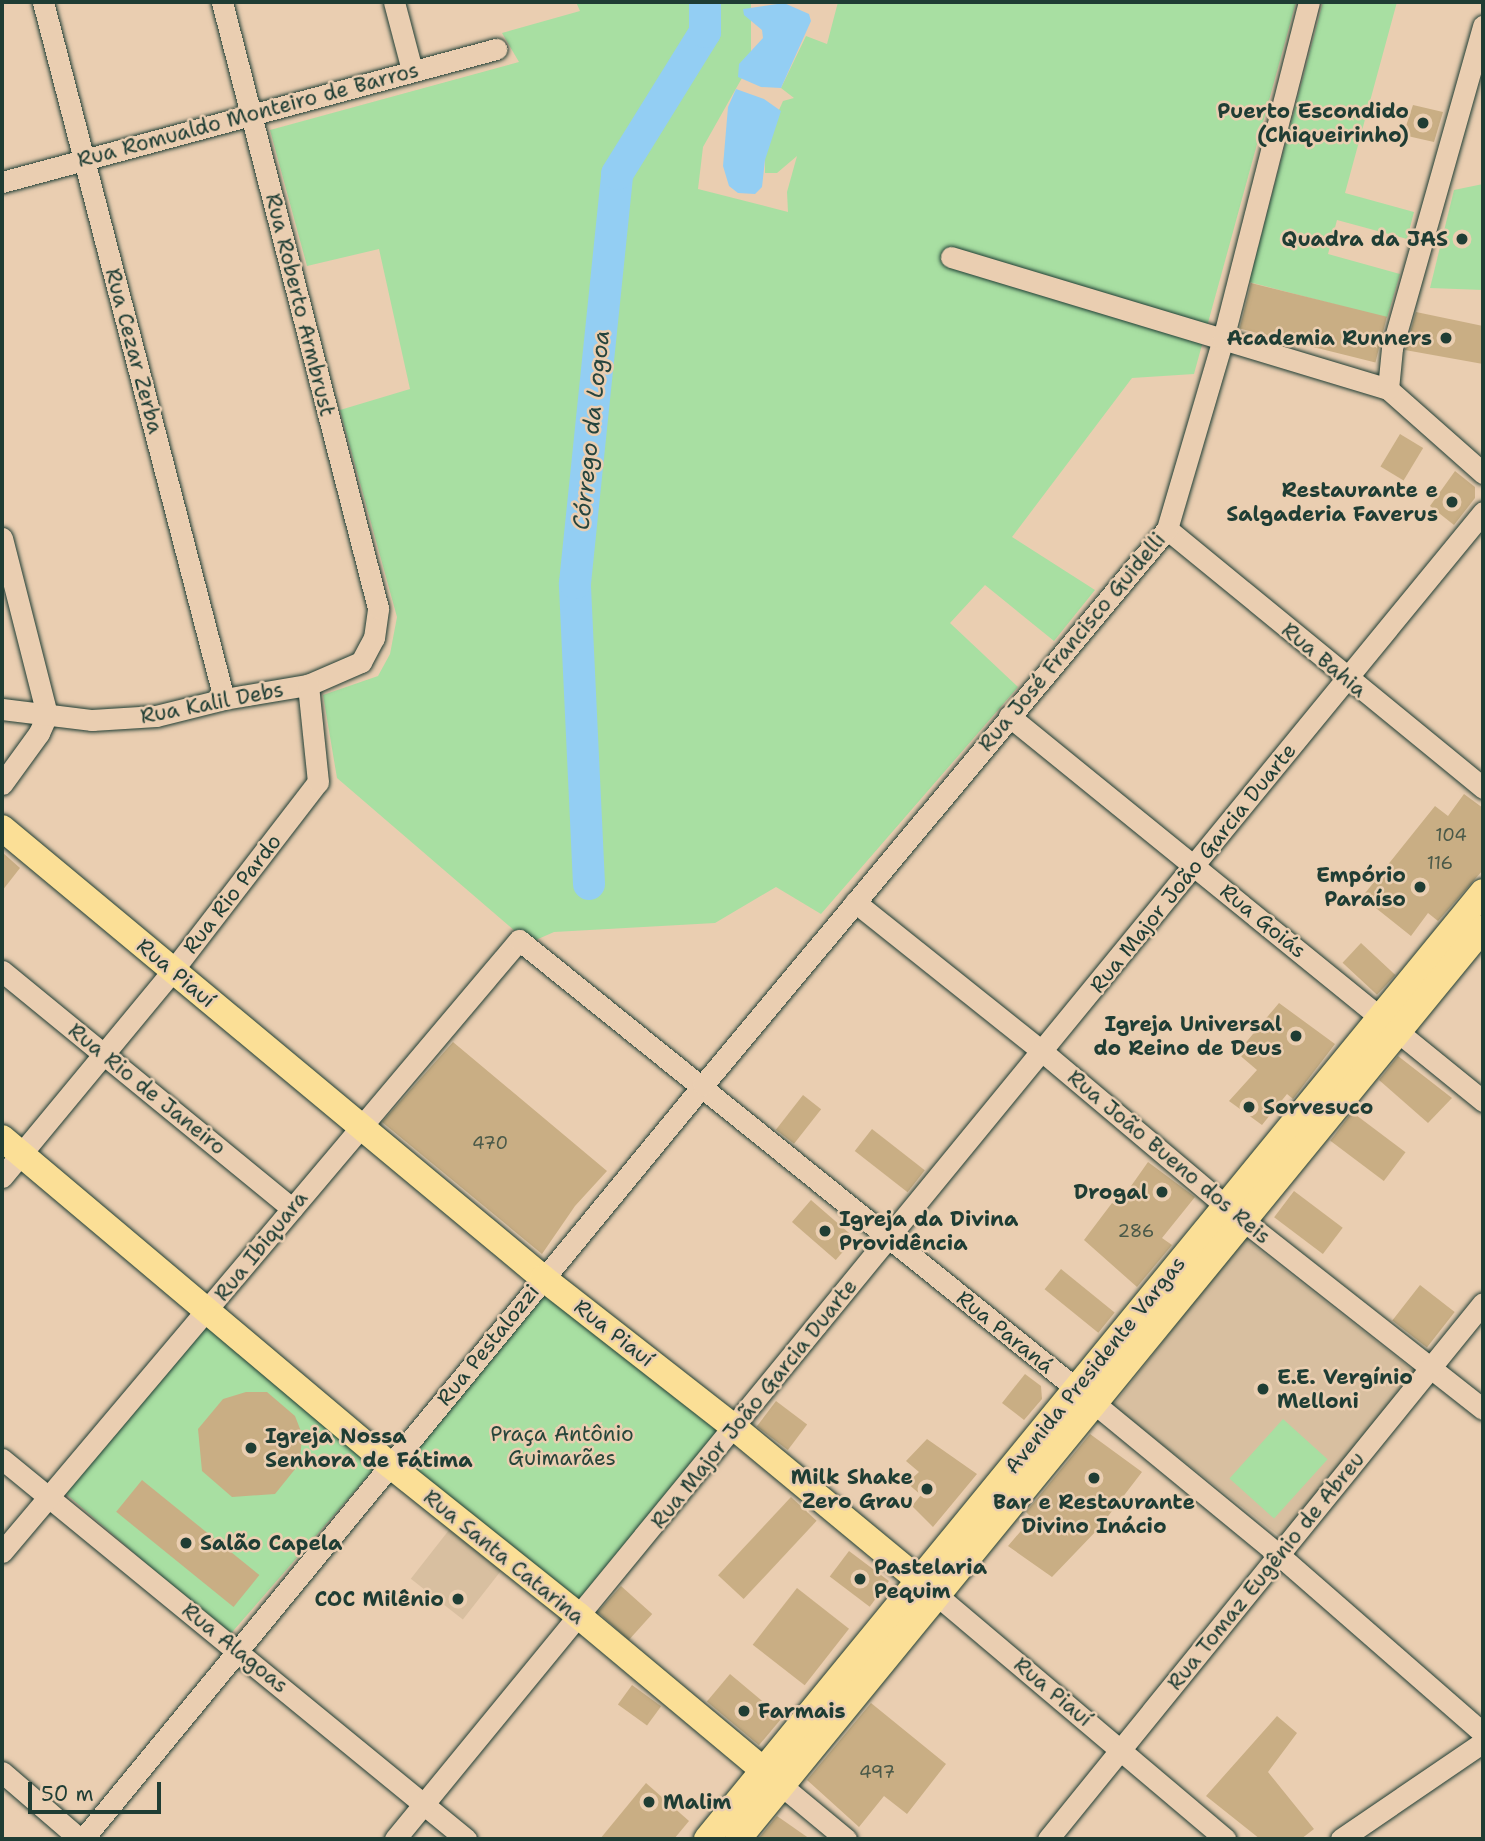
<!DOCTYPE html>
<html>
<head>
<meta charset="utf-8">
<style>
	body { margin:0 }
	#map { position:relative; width:1485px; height:1841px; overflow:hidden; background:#eaceb1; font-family:"Shantell Sans",sans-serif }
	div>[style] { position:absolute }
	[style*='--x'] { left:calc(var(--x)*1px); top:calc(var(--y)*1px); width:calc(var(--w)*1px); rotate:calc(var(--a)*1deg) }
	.built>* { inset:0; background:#d8bfa0; transform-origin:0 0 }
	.green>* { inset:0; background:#a8dfa2; transform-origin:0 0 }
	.water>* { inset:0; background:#93cef3 }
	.river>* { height:32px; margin:-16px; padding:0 16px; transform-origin:16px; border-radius:16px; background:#93cef3 }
	.building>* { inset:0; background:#c9ae84; transform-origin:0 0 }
	.roads { filter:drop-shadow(0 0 2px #1f3d34) drop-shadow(0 0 2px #1f3d34) }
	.minor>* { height:21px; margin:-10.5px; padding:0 10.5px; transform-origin:10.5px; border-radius:10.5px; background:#eaceb1 }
	.major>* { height:26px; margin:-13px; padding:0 13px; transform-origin:13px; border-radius:13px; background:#fbdf96 }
	.dots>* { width:19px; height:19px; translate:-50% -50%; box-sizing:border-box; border:4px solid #eaceb1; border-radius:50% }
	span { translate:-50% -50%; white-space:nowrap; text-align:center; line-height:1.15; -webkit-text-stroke:5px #eaceb1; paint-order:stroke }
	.number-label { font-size:18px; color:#4a5948 }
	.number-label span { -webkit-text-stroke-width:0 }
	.poi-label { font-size:21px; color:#1f3d34; font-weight:700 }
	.right { translate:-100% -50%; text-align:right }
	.left { translate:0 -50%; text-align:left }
	.street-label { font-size:21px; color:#1f3d34 }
	.park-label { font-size:21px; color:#26453a }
	.water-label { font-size:23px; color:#25443e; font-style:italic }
	.frame { position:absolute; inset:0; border:4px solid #1f3d34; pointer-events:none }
	.scale { position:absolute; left:28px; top:1782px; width:133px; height:32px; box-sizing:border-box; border:4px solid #1f3d34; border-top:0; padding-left:9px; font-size:21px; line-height:24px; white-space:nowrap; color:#1f3d34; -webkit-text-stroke:5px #eaceb1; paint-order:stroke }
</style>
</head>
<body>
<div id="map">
	<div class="built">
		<i style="left:1244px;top:1238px;width:219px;height:213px;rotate:38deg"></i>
		<i style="left:449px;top:1530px;width:66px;height:62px;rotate:38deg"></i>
	</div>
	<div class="green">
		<i style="clip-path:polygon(576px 2px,751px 2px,751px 62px,703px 147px,698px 189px,788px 212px,787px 192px,797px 156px,777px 173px,765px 173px,765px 141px,783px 101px,794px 98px,781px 88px,806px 36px,827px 44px,838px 2px,1296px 2px,1194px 374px,1132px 378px,1012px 537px,1095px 590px,1054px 641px,985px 585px,950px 623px,1018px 687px,821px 914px,776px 887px,715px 923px,554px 932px,529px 943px,337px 778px,323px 695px,378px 676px,390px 654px,397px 617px,340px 410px,410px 389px,379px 249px,307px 266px,270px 130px,519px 62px,502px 33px,580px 11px)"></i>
		<i style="clip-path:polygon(1323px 2px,1397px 2px,1345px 193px,1414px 212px,1407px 239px,1337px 220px,1328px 254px,1400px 274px,1387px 318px,1249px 282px)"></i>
		<i style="clip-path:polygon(1483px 184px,1483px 290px,1430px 288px,1454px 190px)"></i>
		<i style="left:543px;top:1278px;width:244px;height:242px;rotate:38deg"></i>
		<i style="left:208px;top:1323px;width:221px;height:222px;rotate:41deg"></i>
		<i style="left:1283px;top:1419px;width:60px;height:80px;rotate:42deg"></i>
	</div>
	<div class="water">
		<i style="clip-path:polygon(784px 3px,809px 14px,811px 21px,781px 88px,761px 87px,738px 77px,739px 64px,763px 38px,762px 30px,744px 15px,743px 9px)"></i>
		<i style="clip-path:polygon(736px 89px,764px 99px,781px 111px,765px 160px,762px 187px,755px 194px,738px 193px,729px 186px,723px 166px,728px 107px)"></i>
	</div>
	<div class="river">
		<i style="--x:589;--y:884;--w:301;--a:-92.7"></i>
		<i style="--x:575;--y:583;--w:411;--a:-84.1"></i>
		<i style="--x:617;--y:174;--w:167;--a:-58.2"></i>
		<i style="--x:705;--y:32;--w:30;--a:-90"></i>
	</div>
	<div class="building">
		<i style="clip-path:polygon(1413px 105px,1443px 112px,1434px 142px,1403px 135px)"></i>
		<i style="left:1251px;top:283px;width:140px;height:47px;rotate:14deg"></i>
		<i style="clip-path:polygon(1416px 312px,1483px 326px,1483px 364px,1405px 350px)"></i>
		<i style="left:1400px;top:434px;width:27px;height:38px;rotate:31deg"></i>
		<i style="clip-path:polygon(1455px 471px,1475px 487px,1475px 498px,1454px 525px,1430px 506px)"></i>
		<i style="clip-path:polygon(1464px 794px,1483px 808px,1483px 870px,1438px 921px,1428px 913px,1411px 936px,1362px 897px,1435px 806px,1448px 816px)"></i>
		<i style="clip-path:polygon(2px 852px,20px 868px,2px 891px)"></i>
		<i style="left:1361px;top:943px;width:47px;height:27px;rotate:43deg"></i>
		<i style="clip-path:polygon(1279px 1003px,1335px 1044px,1293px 1099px,1287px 1094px,1262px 1125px,1229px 1101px,1257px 1070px,1237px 1053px)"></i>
		<i style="clip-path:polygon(453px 1042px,607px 1171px,575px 1206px,542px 1254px,382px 1122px)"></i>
		<i style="clip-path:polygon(1398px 1056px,1452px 1098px,1428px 1123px,1379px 1080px)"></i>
		<i style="left:803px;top:1095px;width:23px;height:44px;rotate:38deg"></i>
		<i style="left:1352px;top:1112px;width:67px;height:36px;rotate:37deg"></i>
		<i style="left:872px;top:1129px;width:67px;height:28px;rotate:38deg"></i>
		<i style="clip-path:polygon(1148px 1162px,1195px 1197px,1162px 1238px,1172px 1245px,1137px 1287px,1084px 1240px,1112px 1203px,1117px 1206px)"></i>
		<i style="left:1294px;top:1191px;width:61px;height:33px;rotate:37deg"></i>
		<i style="left:811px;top:1200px;width:58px;height:29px;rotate:41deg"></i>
		<i style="left:1061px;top:1269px;width:69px;height:26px;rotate:39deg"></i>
		<i style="left:1420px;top:1285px;width:44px;height:45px;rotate:38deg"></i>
		<i style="clip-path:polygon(1025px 1374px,1041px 1386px,1042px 1399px,1024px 1420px,1002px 1403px)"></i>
		<i style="clip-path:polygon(246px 1392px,267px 1392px,295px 1416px,302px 1434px,300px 1463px,275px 1494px,232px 1497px,202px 1471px,198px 1429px,223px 1399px)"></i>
		<i style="left:776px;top:1401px;width:39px;height:32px;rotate:37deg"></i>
		<i style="clip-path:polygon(1090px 1434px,1142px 1472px,1099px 1528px,1052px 1577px,1008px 1546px,1032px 1518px,1026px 1512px)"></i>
		<i style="clip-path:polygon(927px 1439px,977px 1474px,933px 1527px,912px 1506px,921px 1495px,907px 1483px,919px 1472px,906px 1461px)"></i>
		<i style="left:142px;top:1480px;width:151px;height:41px;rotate:39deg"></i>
		<i style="left:791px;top:1497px;width:35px;height:107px;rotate:43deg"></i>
		<i style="left:849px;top:1551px;width:50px;height:32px;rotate:37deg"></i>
		<i style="left:621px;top:1586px;width:42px;height:35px;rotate:42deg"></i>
		<i style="left:797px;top:1588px;width:66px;height:72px;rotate:38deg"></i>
		<i style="left:730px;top:1674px;width:68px;height:36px;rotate:40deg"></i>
		<i style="left:632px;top:1685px;width:36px;height:24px;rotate:36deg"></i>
		<i style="clip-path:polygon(871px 1703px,946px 1764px,907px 1814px,884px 1796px,859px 1827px,807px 1780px)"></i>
		<i style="clip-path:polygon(1277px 1716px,1297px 1733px,1268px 1772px,1314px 1829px,1301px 1839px,1260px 1839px,1206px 1796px)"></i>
		<i style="clip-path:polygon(646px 1783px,689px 1821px,674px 1839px,600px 1839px)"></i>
		<i style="clip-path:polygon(777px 1816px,810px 1839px,758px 1839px)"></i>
	</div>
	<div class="roads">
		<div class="minor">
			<i style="--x:43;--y:2;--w:720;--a:75.44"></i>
			<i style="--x:394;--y:2;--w:70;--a:75.2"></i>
			<i style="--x:2;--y:182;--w:512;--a:-15.07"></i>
			<i style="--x:951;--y:257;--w:457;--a:16.8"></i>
			<i style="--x:1388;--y:389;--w:127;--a:41.5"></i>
			<i style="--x:1388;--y:389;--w:41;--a:-84.4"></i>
			<i style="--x:1392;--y:348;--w:335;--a:-74.2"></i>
			<i style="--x:1167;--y:529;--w:409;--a:39.3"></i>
			<i style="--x:2;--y:538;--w:183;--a:75.7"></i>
			<i style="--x:47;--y:715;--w:20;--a:114"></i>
			<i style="--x:39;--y:733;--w:63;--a:126"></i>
			<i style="--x:2;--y:709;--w:91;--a:7"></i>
			<i style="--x:92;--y:720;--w:64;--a:-3.6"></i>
			<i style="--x:156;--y:716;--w:70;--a:-14"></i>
			<i style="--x:224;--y:699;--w:85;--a:-9.5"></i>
			<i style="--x:308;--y:685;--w:58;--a:-23.5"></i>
			<i style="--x:361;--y:662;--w:27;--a:-62"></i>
			<i style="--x:374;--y:638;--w:30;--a:-82"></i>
			<i style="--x:378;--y:608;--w:626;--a:-104.44"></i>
			<i style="--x:1009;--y:716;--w:611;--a:39.08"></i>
			<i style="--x:855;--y:902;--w:241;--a:38.6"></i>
			<i style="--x:1043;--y:1052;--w:263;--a:40.1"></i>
			<i style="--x:1244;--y:1221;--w:304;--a:38.2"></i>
			<i style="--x:2;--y:971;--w:375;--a:39.3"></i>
			<i style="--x:2;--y:1177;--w:268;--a:-50.4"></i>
			<i style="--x:173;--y:970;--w:237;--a:-52.4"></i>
			<i style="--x:318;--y:782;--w:98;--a:-95.9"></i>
			<i style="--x:2;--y:1459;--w:600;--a:39.32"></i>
			<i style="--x:2;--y:1552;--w:801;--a:-49.81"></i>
			<i style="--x:519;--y:940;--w:738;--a:38.84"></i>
			<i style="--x:1094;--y:1403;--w:239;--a:39.4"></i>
			<i style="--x:1279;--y:1555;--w:271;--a:41.1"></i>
			<i style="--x:926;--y:1586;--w:392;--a:40.2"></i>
			<i style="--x:2;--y:1772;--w:103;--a:40.7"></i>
			<i style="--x:770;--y:1776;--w:99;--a:39.7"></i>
			<i style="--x:83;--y:1839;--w:976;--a:-50.57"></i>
			<i style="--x:703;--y:1085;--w:724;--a:-50.15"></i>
			<i style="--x:1167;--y:529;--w:198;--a:-73.6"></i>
			<i style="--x:1223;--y:339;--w:348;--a:-75.7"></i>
			<i style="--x:395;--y:1839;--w:1716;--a:-50.65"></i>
			<i style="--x:1048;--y:1839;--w:690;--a:-50.94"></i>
			<i style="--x:1341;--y:1839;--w:172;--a:-34.3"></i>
		</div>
		<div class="major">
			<i style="--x:2;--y:828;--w:704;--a:39.75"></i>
			<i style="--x:543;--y:1278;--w:244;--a:38"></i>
			<i style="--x:735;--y:1428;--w:239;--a:39.6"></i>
			<i style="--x:2;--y:1138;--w:507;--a:40.12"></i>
			<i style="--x:390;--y:1465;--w:242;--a:38.6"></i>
			<i style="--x:579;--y:1616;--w:240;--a:39.9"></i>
			<i style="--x:707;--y:1839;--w:1224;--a:-50.67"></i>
			<i style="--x:738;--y:1839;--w:1177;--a:-50.72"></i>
		</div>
	</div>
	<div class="dots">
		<i style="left:1423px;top:123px;background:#1f3d34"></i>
		<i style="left:1462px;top:239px;background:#1f3d34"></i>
		<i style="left:1446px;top:338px;background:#1f3d34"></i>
		<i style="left:1452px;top:502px;background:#1f3d34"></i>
		<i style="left:1420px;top:887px;background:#1f3d34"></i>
		<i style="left:1296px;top:1036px;background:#1f3d34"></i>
		<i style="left:1249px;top:1107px;background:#1f3d34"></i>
		<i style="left:1162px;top:1192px;background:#1f3d34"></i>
		<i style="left:825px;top:1231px;background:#1f3d34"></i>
		<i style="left:1263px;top:1389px;background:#1f3d34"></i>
		<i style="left:251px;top:1448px;background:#1f3d34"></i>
		<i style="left:1094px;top:1478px;background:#1f3d34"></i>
		<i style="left:927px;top:1489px;background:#1f3d34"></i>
		<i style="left:186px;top:1543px;background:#1f3d34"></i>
		<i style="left:860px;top:1579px;background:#1f3d34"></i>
		<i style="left:458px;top:1599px;background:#1f3d34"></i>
		<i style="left:744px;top:1711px;background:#1f3d34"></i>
		<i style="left:649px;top:1802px;background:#1f3d34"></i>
	</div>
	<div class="number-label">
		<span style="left:1451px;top:835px">104</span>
		<span style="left:1440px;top:863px">116</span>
		<span style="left:490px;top:1143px">470</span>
		<span style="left:1136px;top:1231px">286</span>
		<span style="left:877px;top:1772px">497</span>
	</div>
	<div class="poi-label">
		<span class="right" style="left:1409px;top:123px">Puerto Escondido<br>(Chiqueirinho)</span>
		<span class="right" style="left:1448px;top:239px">Quadra da JAS</span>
		<span class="right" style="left:1432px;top:338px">Academia Runners</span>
		<span class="right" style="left:1438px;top:502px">Restaurante e<br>Salgaderia Faverus</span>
		<span class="right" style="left:1406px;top:887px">Empório<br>Paraíso</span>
		<span class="right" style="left:1282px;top:1036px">Igreja Universal<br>do Reino de Deus</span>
		<span class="left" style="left:1263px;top:1107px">Sorvesuco</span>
		<span class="right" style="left:1148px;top:1192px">Drogal</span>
		<span class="left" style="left:839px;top:1231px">Igreja da Divina<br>Providência</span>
		<span class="left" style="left:1277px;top:1389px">E.E. Vergínio<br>Melloni</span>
		<span class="left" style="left:265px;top:1448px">Igreja Nossa<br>Senhora de Fátima</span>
		<span class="right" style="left:913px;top:1489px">Milk Shake<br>Zero Grau</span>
		<span style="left:1094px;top:1514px">Bar e Restaurante<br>Divino Inácio</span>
		<span class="left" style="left:200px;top:1543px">Salão Capela</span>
		<span class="left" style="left:874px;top:1579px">Pastelaria<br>Pequim</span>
		<span class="right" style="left:444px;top:1599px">COC Milênio</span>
		<span class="left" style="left:758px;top:1711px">Farmais</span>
		<span class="left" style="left:663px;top:1802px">Malim</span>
	</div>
	<div class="street-label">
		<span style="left:248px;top:115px;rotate:-15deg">Rua Romualdo Monteiro de Barros</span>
		<span style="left:300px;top:305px;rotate:76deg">Rua Roberto Armbrust</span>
		<span style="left:134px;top:351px;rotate:75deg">Rua Cezar Zerba</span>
		<span style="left:1072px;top:642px;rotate:-50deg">Rua José Francisco Guidelli</span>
		<span style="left:1324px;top:660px;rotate:40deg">Rua Bahia</span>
		<span style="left:212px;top:703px;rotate:-11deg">Rua Kalil Debs</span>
		<span style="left:1193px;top:868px;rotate:-51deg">Rua Major João Garcia Duarte</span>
		<span style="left:232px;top:894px;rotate:-52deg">Rua Rio Pardo</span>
		<span style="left:1263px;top:921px;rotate:39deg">Rua Goiás</span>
		<span style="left:176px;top:973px;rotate:40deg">Rua Piauí</span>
		<span style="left:147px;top:1089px;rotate:39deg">Rua Rio de Janeiro</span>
		<span style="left:1169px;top:1157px;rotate:40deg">Rua João Bueno dos Reis</span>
		<span style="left:261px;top:1246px;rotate:-51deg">Rua Ibiquara</span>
		<span style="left:1005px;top:1332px;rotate:39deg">Rua Paraná</span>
		<span style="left:614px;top:1333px;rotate:38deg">Rua Piauí</span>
		<span style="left:488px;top:1345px;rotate:-51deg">Rua Pestalozzi</span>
		<span style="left:1095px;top:1365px;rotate:-51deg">Avenida Presidente Vargas</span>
		<span style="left:754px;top:1404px;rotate:-51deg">Rua Major João Garcia Duarte</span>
		<span style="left:504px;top:1557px;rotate:39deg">Rua Santa Catarina</span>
		<span style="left:1266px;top:1571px;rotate:-51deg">Rua Tomaz Eugênio de Abreu</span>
		<span style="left:235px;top:1648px;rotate:39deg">Rua Alagoas</span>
		<span style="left:1053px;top:1692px;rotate:40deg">Rua Piauí</span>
	</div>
	<div class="park-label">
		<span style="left:562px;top:1446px">Praça Antônio<br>Guimarães</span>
	</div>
	<div class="water-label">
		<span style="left:591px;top:430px;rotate:-84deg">Córrego da Logoa</span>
	</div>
	<div class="frame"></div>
	<div class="scale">50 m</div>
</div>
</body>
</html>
